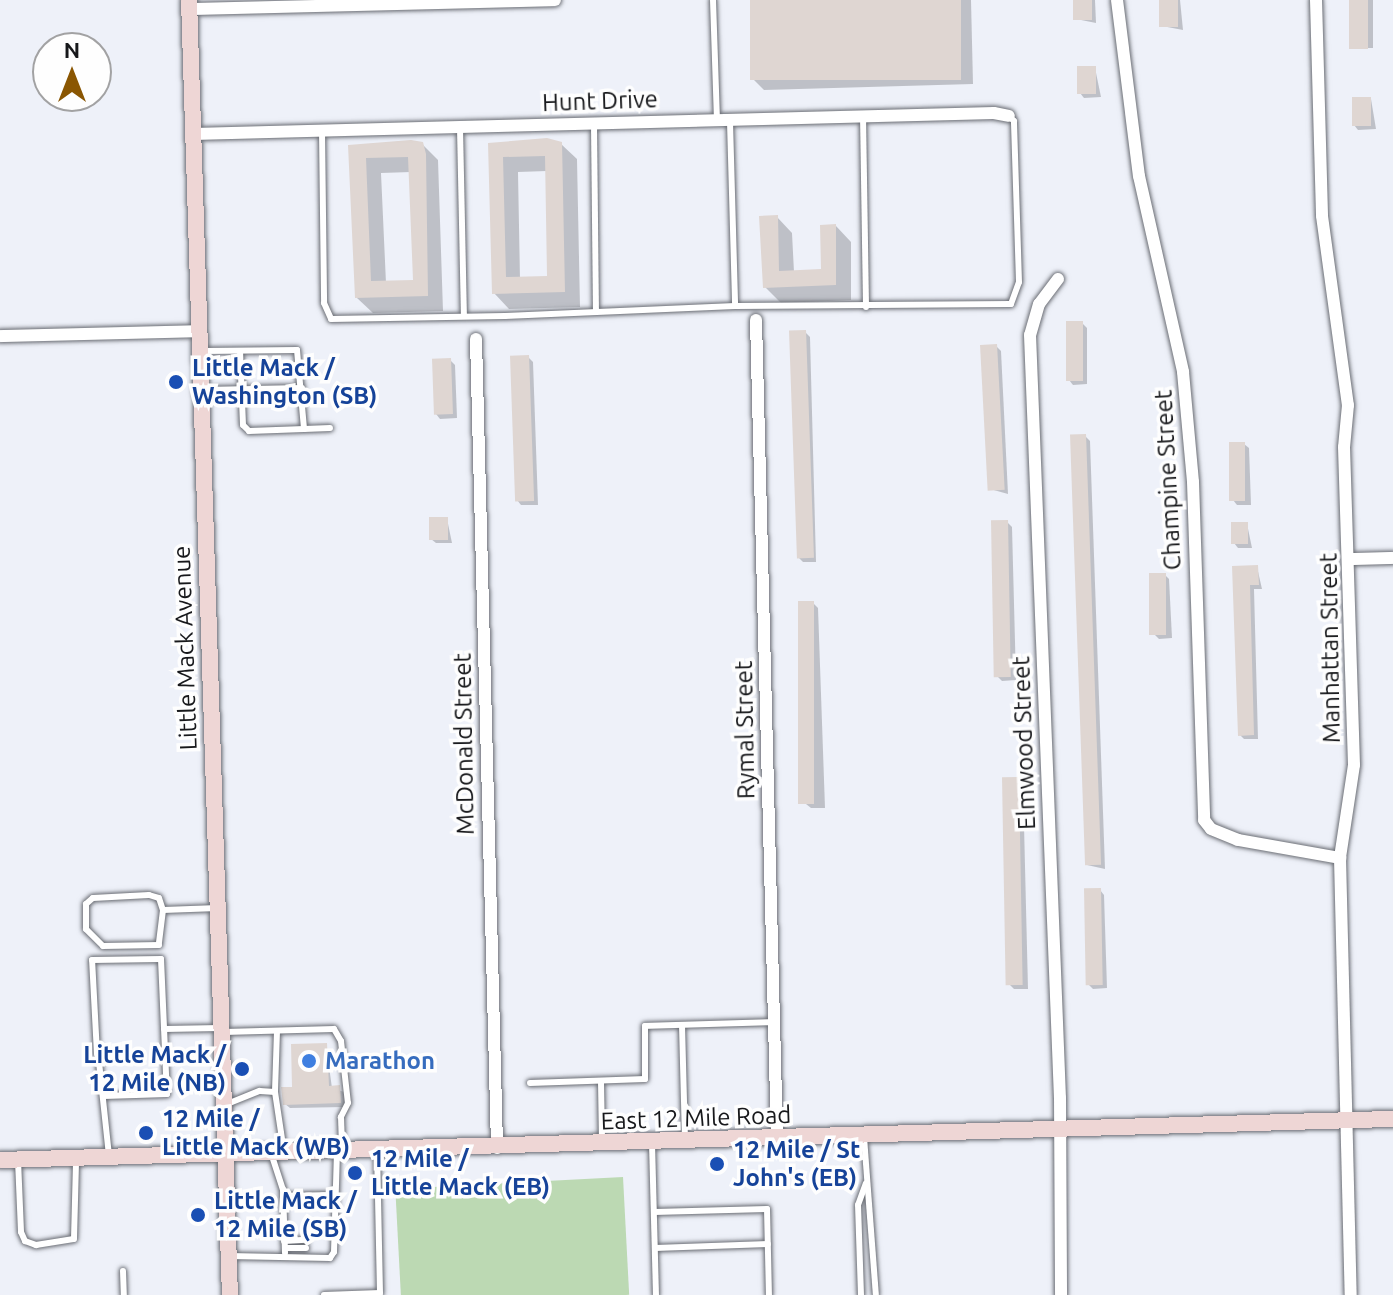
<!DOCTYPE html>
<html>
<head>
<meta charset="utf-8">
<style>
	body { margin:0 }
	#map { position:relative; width:1393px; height:1295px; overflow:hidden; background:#eef1f9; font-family:Ubuntu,sans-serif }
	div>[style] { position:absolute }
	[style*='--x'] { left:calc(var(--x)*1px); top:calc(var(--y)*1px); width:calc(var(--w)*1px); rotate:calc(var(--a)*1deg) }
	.green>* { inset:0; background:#bcd9b3; transform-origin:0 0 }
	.shadow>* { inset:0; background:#0003; transform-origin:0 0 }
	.building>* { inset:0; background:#dfd6d2; transform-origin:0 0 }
	.roads { filter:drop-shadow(0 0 2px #6a6d74) drop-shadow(0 0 2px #6a6d74) }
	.lane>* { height:6px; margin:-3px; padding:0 3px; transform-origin:3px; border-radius:3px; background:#fff }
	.street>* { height:12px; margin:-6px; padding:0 6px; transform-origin:6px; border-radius:6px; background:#fff }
	.secondary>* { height:16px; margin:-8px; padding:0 8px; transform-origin:8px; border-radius:8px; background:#eed6d5 }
	.dots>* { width:22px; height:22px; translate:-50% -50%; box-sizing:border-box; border:4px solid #fefefe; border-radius:50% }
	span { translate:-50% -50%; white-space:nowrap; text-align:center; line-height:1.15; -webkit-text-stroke:7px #fefefe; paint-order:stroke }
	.street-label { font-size:24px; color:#17181b }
	.transit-label { font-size:24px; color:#164399; font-weight:700 }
	.left { translate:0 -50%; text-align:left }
	.right { translate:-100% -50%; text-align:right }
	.shop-label { font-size:24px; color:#366cbe; font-weight:700 }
	.north { position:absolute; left:32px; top:32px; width:80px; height:80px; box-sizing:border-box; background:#fefefe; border:2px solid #a2a2a3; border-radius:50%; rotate:0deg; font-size:22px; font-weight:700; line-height:32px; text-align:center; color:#17181b }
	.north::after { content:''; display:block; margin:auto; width:28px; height:36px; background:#8a5602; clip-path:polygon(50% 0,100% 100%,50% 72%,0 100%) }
</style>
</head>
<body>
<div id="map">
	<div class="green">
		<i style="left:623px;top:1177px;width:118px;height:228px;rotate:87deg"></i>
	</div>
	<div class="shadow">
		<i style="clip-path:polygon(752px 0,971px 0,973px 84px,764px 90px,754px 80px)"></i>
		<i style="clip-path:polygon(1074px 0,1095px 0,1096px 23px,1076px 19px)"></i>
		<i style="clip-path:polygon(1160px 0,1180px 0,1183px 30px,1162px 26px)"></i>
		<i style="left:1351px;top:0;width:22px;height:48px"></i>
		<i style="clip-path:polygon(1095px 68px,1101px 97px,1084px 98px,1080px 93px)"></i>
		<i style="clip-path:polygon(1371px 99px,1376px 129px,1358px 130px,1354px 125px)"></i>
		<i style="clip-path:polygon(evenodd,422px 144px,438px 160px,443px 311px,373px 313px,357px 298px,350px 147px,422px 144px,411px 172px,415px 282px,386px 283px,381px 173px,411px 172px)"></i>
		<i style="clip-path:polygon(evenodd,561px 144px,577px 159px,580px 307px,509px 309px,494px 293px,490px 145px,561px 144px,547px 171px,549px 278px,520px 279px,518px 172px,547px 171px)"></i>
		<i style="clip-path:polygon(777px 217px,792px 233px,794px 272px,823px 271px,836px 226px,851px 242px,851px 300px,781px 303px,765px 287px)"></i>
		<i style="clip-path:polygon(1082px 323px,1087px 328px,1087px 384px,1073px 385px,1069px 380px)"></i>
		<i style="clip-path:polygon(805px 332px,810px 337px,816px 562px,803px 562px,798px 557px)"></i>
		<i style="clip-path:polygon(996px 346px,1001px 351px,1008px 494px,990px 489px)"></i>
		<i style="clip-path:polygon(528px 357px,533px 362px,538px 505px,521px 505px,517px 500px)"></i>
		<i style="clip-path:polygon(450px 360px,455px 365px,457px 418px,440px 419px,436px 414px)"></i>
		<i style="clip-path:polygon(1085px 436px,1090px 441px,1105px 869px,1087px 865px)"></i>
		<i style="clip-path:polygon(1244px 444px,1249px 448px,1251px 505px,1237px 505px,1233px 500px)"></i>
		<i style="clip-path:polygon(447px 519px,452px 543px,436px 543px,431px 539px)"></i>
		<i style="clip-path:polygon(1007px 522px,1012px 527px,1016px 680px,1002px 681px,997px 676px)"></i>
		<i style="clip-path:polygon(1247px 524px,1252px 548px,1238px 548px,1234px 543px)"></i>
		<i style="clip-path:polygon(1257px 567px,1262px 589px,1254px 589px,1258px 739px,1244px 739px,1240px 735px,1234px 568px)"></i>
		<i style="clip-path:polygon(1165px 575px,1169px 579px,1172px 638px,1159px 639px,1154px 634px)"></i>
		<i style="clip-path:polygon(813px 603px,818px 608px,825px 808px,811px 808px,806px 804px)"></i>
		<i style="clip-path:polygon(1018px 779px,1023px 784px,1028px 989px,1014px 989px,1010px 985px)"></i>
		<i style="clip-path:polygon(1100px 890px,1104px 895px,1107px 988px,1093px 989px,1088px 984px)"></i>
		<i style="clip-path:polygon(326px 1045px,332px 1088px,344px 1092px,345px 1107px,290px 1108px,285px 1104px)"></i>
	</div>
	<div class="building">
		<i style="left:750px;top:0;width:211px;height:80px"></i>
		<i style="left:1073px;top:0;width:19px;height:20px"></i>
		<i style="left:1159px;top:0;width:19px;height:27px"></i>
		<i style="left:1349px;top:0;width:19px;height:49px"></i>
		<i style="left:1077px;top:66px;width:19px;height:28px"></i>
		<i style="left:1352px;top:97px;width:19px;height:29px"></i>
		<i style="clip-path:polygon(evenodd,547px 138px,562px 142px,565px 292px,492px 294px,488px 143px,547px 138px,545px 156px,547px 276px,506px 277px,503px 157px,545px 156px)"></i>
		<i style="clip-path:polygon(evenodd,411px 140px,423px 142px,426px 154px,428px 296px,355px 298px,348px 145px,411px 140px,408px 157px,413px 280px,371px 281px,366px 158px,408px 157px)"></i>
		<i style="clip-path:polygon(778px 215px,779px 271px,821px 269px,820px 225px,836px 224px,836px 285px,763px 288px,759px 216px)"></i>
		<i style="left:1083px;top:321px;width:60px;height:17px;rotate:90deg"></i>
		<i style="left:806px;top:330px;width:228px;height:17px;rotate:88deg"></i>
		<i style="left:997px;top:344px;width:146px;height:17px;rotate:87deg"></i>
		<i style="left:529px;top:355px;width:146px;height:19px;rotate:88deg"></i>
		<i style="left:451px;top:358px;width:56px;height:19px;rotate:88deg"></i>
		<i style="left:1086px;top:434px;width:431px;height:16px;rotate:88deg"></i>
		<i style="left:1229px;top:442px;width:16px;height:59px"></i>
		<i style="left:429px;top:517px;width:19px;height:23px"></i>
		<i style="left:1008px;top:520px;width:157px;height:17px;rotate:89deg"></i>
		<i style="left:1231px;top:522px;width:17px;height:22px"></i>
		<i style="clip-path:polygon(1258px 565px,1259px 585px,1250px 585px,1254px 735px,1238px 736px,1232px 566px)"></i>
		<i style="left:1149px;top:573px;width:17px;height:62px"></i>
		<i style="left:798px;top:601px;width:16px;height:203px"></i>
		<i style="left:1019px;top:777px;width:208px;height:17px;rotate:89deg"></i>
		<i style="left:1101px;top:888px;width:97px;height:17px;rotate:89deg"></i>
		<i style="clip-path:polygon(327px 1043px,329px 1086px,340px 1085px,341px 1103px,283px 1105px,281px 1087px,292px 1087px,291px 1044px)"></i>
	</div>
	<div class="roads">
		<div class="lane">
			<i style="--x:713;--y:0;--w:119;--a:88.1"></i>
			<i style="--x:863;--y:115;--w:192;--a:89.1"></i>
			<i style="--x:730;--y:122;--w:184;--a:88.4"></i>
			<i style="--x:594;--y:124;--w:186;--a:89.4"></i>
			<i style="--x:460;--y:128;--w:187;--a:88.8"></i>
			<i style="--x:322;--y:131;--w:172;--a:89.3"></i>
			<i style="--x:324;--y:303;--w:17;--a:66"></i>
			<i style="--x:331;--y:319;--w:174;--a:-1"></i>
			<i style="--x:505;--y:316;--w:230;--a:-2.5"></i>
			<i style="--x:735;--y:306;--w:276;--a:-0.4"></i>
			<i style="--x:1011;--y:304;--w:23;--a:-70"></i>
			<i style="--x:1019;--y:282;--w:161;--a:-91.8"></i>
			<i style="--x:1014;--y:121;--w:7;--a:-135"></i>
			<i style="--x:204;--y:351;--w:93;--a:-0.6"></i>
			<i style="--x:297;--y:350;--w:79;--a:84.9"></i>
			<i style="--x:304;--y:429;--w:55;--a:177.9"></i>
			<i style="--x:249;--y:431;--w:8;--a:-135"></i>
			<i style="--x:243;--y:425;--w:74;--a:-92.3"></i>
			<i style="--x:204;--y:390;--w:98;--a:-1.2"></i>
			<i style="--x:304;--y:429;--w:26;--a:-2"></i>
			<i style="--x:163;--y:910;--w:35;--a:97"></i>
			<i style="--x:159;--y:945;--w:56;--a:179"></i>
			<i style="--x:103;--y:946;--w:24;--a:-135"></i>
			<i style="--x:86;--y:929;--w:25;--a:-90"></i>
			<i style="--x:86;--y:904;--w:9;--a:-41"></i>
			<i style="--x:93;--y:898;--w:56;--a:-3.1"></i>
			<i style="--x:149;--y:895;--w:10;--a:17"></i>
			<i style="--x:159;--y:898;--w:13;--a:72"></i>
			<i style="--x:163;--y:910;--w:55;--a:-2.1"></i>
			<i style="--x:682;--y:1025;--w:113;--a:88.5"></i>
			<i style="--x:164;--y:1029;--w:56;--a:-1"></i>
			<i style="--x:277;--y:1031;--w:61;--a:91.9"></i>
			<i style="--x:275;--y:1092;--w:61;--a:81.5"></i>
			<i style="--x:224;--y:1032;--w:110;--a:-1.6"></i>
			<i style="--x:334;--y:1029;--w:14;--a:60"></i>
			<i style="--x:341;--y:1041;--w:62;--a:83.6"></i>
			<i style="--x:348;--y:1103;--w:16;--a:117"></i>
			<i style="--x:341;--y:1117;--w:31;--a:88"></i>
			<i style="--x:97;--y:1054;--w:94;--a:-93"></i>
			<i style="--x:92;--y:960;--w:69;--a:-0.8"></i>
			<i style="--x:161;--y:959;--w:135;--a:87.5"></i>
			<i style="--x:167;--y:1094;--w:63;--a:178.2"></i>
			<i style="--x:99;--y:1062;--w:94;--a:83.9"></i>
			<i style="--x:601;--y:1082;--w:59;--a:89"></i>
			<i style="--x:530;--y:1083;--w:115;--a:-2"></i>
			<i style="--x:645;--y:1079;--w:53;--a:-90"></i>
			<i style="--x:645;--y:1026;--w:128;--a:-1.8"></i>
			<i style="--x:227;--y:1104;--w:35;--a:-22"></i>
			<i style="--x:260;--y:1091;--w:15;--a:4"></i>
			<i style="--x:864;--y:1137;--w:158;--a:85.7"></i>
			<i style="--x:652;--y:1143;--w:152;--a:88.5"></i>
			<i style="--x:272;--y:1156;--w:35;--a:72"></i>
			<i style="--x:283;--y:1189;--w:64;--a:88.2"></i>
			<i style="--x:18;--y:1160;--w:72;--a:87.6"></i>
			<i style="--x:21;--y:1232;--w:10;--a:66"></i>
			<i style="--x:25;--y:1241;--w:12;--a:20"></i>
			<i style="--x:36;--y:1245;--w:38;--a:-9"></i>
			<i style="--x:74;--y:1239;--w:79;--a:-88.5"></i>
			<i style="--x:283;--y:1196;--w:50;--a:-1.1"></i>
			<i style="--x:654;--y:1212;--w:113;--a:-1.5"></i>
			<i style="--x:767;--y:1209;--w:86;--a:88.7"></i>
			<i style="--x:284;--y:1241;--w:22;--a:-3"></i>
			<i style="--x:285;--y:1248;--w:21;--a:0"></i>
			<i style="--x:655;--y:1248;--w:113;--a:-2"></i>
			<i style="--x:229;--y:1256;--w:101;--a:1.1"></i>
			<i style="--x:330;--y:1258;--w:7;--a:-56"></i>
			<i style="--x:334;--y:1252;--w:99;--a:-88.3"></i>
			<i style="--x:123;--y:1271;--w:24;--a:88"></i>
			<i style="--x:324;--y:1295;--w:56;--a:-2"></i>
			<i style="--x:380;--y:1293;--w:141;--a:-91.2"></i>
			<i style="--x:861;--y:1295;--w:90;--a:-91.9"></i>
			<i style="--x:858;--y:1205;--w:23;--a:-70"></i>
		</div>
		<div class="street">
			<i style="--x:1117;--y:0;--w:177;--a:82.9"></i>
			<i style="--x:1139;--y:176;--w:201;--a:77.3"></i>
			<i style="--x:1183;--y:372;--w:110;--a:84.8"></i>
			<i style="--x:1193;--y:482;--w:338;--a:88.1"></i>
			<i style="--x:1204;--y:820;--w:11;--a:52"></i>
			<i style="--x:1211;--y:829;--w:29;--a:22"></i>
			<i style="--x:1238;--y:840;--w:104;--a:10"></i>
			<i style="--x:1316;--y:0;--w:216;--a:88.4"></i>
			<i style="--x:1322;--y:216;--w:191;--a:82.2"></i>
			<i style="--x:1348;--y:405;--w:42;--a:95.4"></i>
			<i style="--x:1344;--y:447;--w:318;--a:88.2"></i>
			<i style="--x:1354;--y:765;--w:94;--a:98.6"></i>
			<i style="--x:1340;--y:858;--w:437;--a:88.6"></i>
			<i style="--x:189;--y:9;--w:366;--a:-1.4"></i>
			<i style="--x:193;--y:134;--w:801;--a:-1.5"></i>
			<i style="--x:994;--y:113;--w:15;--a:11"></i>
			<i style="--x:1058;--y:279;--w:31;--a:127"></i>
			<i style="--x:1039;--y:304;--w:32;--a:106"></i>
			<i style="--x:1030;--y:335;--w:764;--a:87.75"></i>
			<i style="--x:1060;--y:1098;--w:197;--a:89.7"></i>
			<i style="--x:756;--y:320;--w:819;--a:88.53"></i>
			<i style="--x:0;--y:336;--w:199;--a:-1.4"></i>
			<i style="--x:476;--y:339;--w:809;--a:88.51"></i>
			<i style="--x:1351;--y:559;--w:42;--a:-1.4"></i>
		</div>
		<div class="secondary">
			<i style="--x:189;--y:0;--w:1296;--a:88.19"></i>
			<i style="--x:0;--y:1160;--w:1394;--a:-1.69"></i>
		</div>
	</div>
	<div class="dots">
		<i style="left:176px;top:382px;background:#1a4fb4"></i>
		<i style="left:309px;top:1061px;background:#3f7fe0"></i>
		<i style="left:242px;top:1069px;background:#1a4fb4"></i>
		<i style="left:146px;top:1133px;background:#1a4fb4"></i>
		<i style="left:717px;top:1164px;background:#1a4fb4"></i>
		<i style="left:355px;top:1173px;background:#1a4fb4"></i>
		<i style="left:198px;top:1215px;background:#1a4fb4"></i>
	</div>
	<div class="street-label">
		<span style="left:600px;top:101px;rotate:-2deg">Hunt Drive</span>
		<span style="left:1168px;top:480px;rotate:-93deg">Champine Street</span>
		<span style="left:185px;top:648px;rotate:-92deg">Little Mack Avenue</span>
		<span style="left:1330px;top:648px;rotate:-91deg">Manhattan Street</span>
		<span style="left:745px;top:730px;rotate:-91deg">Rymal Street</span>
		<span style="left:1024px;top:743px;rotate:-92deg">Elmwood Street</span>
		<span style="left:464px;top:744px;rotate:-91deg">McDonald Street</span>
		<span style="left:696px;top:1118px;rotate:-2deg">East 12 Mile Road</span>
	</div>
	<div class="transit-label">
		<span class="left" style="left:192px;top:382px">Little Mack /<br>Washington (SB)</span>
		<span class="right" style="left:226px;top:1069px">Little Mack /<br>12 Mile (NB)</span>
		<span class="left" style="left:162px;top:1133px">12 Mile /<br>Little Mack (WB)</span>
		<span class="left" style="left:733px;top:1164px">12 Mile / St<br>John's (EB)</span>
		<span class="left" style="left:371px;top:1173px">12 Mile /<br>Little Mack (EB)</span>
		<span class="left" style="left:214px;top:1215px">Little Mack /<br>12 Mile (SB)</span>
	</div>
	<div class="shop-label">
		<span class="left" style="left:325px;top:1061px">Marathon</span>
	</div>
	<div class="north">N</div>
</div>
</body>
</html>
